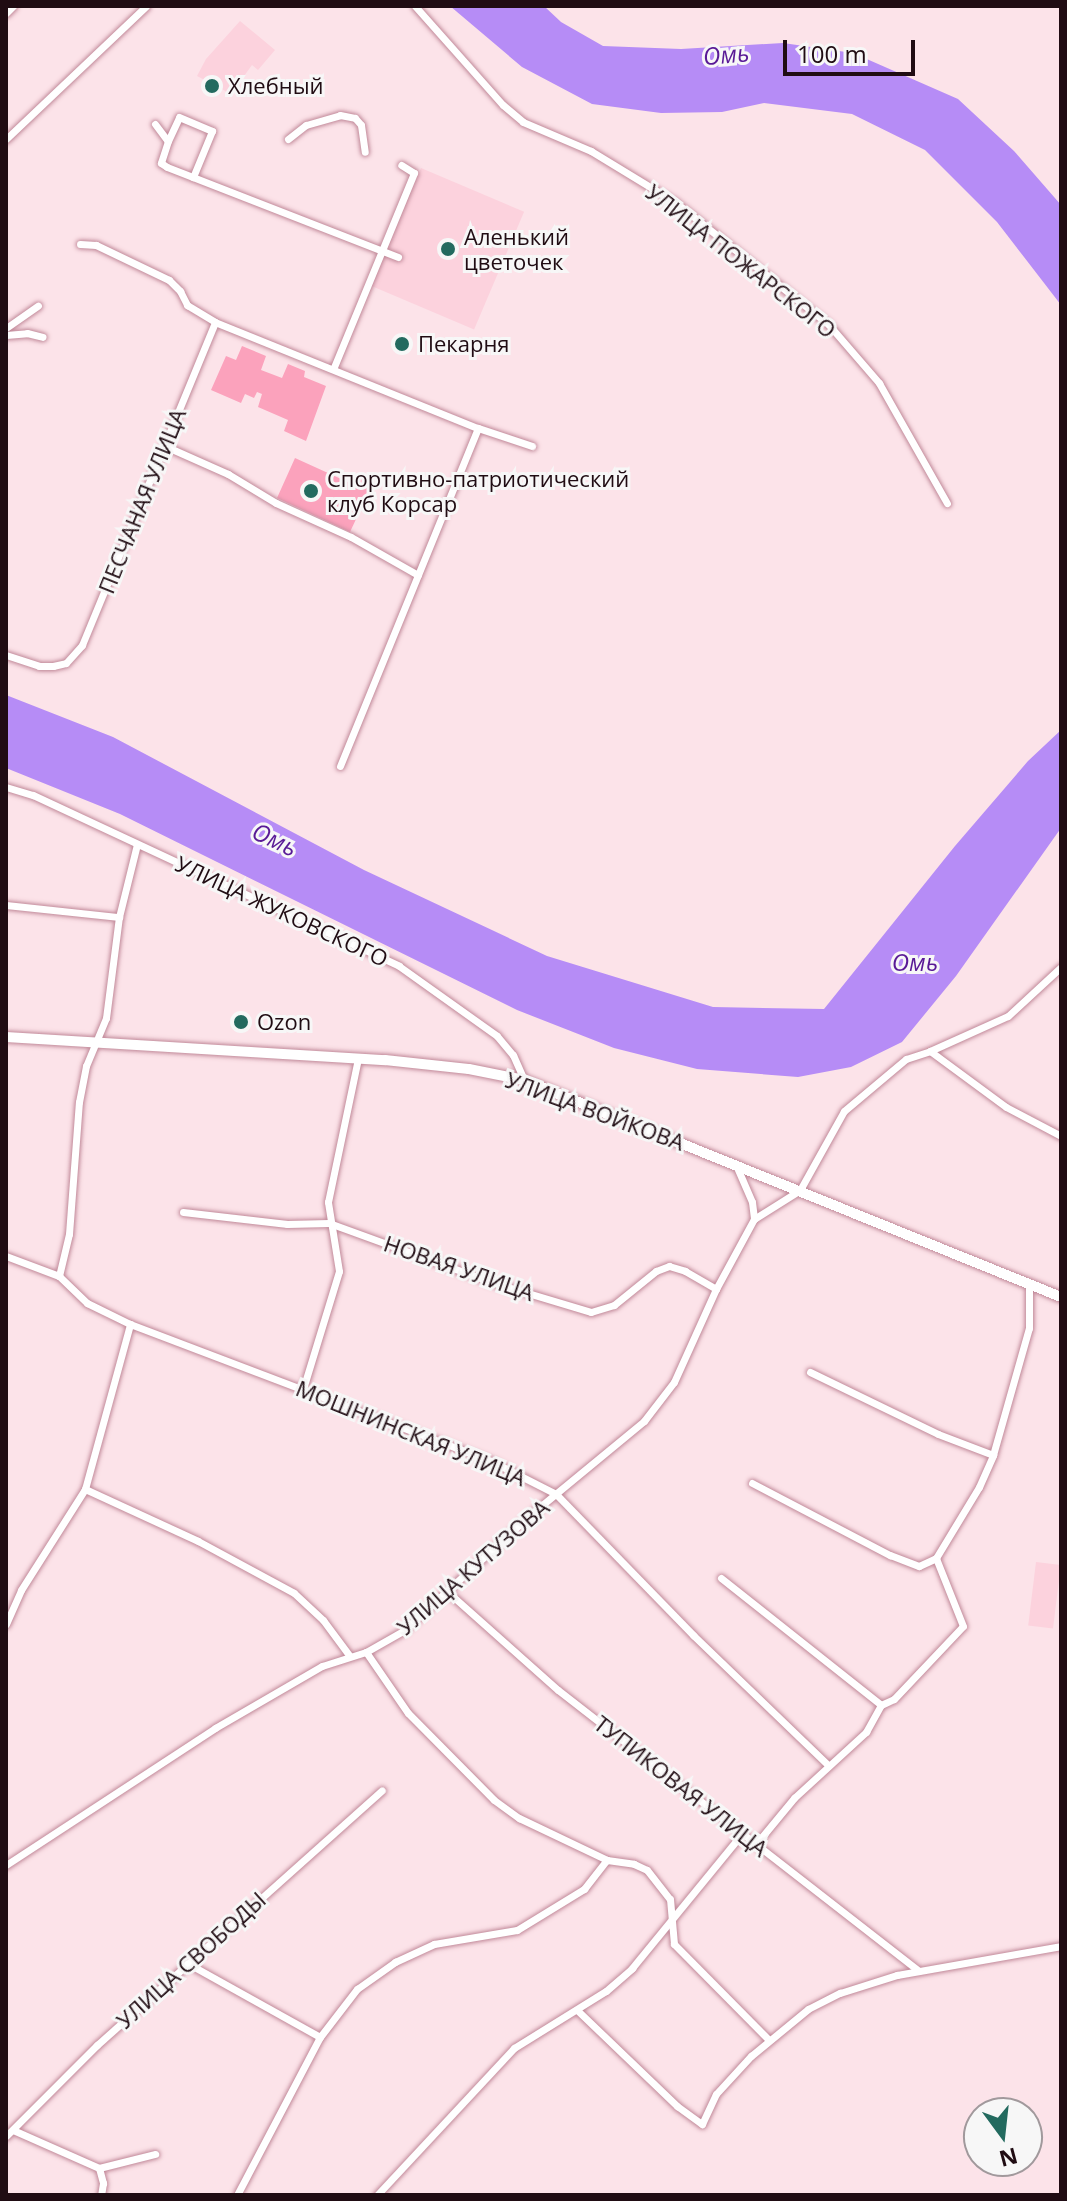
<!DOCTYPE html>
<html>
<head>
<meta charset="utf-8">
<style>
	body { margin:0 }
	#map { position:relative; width:1067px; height:2201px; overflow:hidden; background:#fce3e9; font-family:"Open Sans",sans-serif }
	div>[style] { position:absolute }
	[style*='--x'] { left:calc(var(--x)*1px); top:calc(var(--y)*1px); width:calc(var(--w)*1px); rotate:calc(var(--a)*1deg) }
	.built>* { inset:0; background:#fcd2dd; transform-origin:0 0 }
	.green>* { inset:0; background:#fba2bc }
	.water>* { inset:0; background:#b68cf6 }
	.roads { filter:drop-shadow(0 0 2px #c18999) drop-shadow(0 0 2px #c18999) }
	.minor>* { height:7px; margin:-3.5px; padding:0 3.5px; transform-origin:3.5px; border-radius:3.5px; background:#fff }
	.secondary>* { height:10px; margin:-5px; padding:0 5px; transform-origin:5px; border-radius:5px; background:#fff }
	.dots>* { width:22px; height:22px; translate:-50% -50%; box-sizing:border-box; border:4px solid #f7f7f7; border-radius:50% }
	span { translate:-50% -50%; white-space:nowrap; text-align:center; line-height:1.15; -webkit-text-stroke:6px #f7f7f7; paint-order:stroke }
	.poi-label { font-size:22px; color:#200c13 }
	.left { translate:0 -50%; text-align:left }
	.street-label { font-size:22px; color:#200c13 }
	.water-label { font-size:24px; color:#591a96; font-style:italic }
	.frame { position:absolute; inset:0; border:8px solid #200c13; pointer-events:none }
	.north { position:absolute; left:963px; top:2097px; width:80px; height:80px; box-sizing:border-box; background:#f7f7f7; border:2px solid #a1999c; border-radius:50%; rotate:165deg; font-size:22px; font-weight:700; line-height:32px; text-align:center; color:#200c13 }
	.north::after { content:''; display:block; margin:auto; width:28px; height:36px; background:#236a5f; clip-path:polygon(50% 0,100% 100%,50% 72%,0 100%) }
	.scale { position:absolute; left:783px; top:40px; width:132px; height:36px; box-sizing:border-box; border:4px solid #200c13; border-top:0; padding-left:10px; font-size:24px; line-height:28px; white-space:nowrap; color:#200c13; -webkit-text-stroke:6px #f7f7f7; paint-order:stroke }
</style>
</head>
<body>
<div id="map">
	<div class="built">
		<i style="clip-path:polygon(240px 21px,275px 50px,258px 70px,252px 65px,231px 94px,197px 76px,206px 59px)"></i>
		<i style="left:421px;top:168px;width:112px;height:128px;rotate:23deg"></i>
		<i style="left:1036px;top:1562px;width:25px;height:64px;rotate:7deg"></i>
	</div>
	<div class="green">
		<i style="clip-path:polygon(242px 346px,266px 356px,261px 370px,282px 378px,288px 364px,305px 371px,304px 377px,326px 386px,306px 441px,284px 431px,288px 420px,258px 407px,262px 394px,257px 392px,254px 398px,245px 394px,241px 403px,211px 390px,226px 356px,236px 360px)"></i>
		<i style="clip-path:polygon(295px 458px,350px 483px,354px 475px,373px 483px,350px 532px,277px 498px)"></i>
	</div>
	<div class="water">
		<i style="clip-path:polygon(450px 6px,544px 6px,561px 22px,603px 46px,681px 49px,783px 43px,853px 53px,958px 99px,1014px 151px,1061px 205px,1061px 305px,997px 222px,925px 150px,852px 114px,764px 103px,722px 112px,661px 113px,592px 104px,522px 67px)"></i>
		<i style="clip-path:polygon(6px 695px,113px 737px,364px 870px,547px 956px,713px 1007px,824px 1009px,955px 846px,1028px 761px,1061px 730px,1061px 828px,956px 976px,902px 1042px,851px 1067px,798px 1077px,697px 1069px,614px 1048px,517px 1010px,120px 814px,6px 768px)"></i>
	</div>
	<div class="roads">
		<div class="minor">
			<i style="--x:415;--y:6;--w:132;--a:48.4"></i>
			<i style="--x:503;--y:105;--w:26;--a:40"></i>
			<i style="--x:523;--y:122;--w:74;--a:23.1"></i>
			<i style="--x:591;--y:151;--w:98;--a:31.3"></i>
			<i style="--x:675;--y:202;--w:197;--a:38.6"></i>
			<i style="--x:829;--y:325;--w:77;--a:49.2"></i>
			<i style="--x:879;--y:383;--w:138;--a:60.5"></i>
			<i style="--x:6;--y:13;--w:10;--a:-45"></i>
			<i style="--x:155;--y:124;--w:21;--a:53"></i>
			<i style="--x:168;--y:141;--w:23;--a:108"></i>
			<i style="--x:161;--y:163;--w:7;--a:34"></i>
			<i style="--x:167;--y:167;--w:248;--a:21.3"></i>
			<i style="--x:6;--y:139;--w:193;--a:-43.5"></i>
			<i style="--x:288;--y:139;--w:23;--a:-38"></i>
			<i style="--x:306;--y:125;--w:35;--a:-16"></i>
			<i style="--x:340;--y:115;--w:15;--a:11"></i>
			<i style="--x:355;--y:118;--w:9;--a:49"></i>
			<i style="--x:361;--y:125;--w:27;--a:82"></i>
			<i style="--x:168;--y:141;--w:26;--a:-65"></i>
			<i style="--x:179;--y:117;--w:36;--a:23"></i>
			<i style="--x:212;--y:131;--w:50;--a:112.4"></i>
			<i style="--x:80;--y:244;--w:16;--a:4"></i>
			<i style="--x:96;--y:245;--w:81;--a:25.6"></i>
			<i style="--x:169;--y:280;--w:16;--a:45"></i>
			<i style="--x:180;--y:291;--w:16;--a:63"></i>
			<i style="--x:187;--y:305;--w:33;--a:31"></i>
			<i style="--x:215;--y:322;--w:284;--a:22"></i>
			<i style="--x:478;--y:428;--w:57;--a:18.4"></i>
			<i style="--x:6;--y:328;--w:39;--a:-35"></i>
			<i style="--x:6;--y:335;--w:21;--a:-5"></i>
			<i style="--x:27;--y:333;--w:16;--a:14"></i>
			<i style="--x:334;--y:367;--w:210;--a:-67.6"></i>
			<i style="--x:414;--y:173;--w:15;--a:-148"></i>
			<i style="--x:165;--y:446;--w:69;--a:24"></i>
			<i style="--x:228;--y:474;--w:56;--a:31.1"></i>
			<i style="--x:276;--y:503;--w:82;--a:24.4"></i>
			<i style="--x:351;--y:537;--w:77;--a:29.6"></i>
			<i style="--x:6;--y:655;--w:35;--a:18"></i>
			<i style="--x:39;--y:666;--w:14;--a:0"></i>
			<i style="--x:53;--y:666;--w:13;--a:-13"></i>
			<i style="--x:66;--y:663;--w:24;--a:-48"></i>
			<i style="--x:82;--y:645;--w:349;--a:-67.6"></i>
			<i style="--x:340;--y:766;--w:365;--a:-67.8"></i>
			<i style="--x:6;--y:787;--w:28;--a:17"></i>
			<i style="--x:33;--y:795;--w:404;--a:25"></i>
			<i style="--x:399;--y:966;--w:120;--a:35.5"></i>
			<i style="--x:497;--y:1036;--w:25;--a:50"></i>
			<i style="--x:513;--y:1055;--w:27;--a:66"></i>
			<i style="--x:6;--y:905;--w:114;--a:6.1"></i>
			<i style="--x:930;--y:1051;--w:85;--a:-24.2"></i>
			<i style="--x:1008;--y:1016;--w:72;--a:-42.8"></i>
			<i style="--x:736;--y:1165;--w:40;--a:66.6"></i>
			<i style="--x:752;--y:1202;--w:17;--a:83"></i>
			<i style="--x:183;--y:1212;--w:105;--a:6.6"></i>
			<i style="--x:287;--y:1224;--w:42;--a:-1.4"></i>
			<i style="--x:329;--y:1223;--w:172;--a:20"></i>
			<i style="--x:491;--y:1282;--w:104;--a:16.7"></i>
			<i style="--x:591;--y:1312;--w:24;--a:-17"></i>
			<i style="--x:614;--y:1305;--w:54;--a:-39"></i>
			<i style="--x:656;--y:1271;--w:14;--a:-21"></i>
			<i style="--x:669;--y:1266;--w:17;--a:17"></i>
			<i style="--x:685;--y:1271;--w:36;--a:30"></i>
			<i style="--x:6;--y:1256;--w:57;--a:20.7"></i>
			<i style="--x:59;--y:1276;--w:39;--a:44"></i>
			<i style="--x:87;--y:1303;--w:48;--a:26"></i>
			<i style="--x:130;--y:1324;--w:386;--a:20.8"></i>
			<i style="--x:491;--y:1461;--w:73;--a:26.9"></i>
			<i style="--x:556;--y:1494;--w:197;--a:45.8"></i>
			<i style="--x:693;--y:1635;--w:187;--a:43.9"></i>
			<i style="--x:59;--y:1276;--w:43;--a:-76.6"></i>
			<i style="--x:69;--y:1234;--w:132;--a:-85.7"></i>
			<i style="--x:79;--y:1102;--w:37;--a:-79"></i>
			<i style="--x:86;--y:1066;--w:52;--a:-67.4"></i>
			<i style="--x:106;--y:1018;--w:102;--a:-82.7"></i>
			<i style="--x:119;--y:917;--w:75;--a:-76.1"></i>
			<i style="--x:810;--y:1372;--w:142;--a:25.8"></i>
			<i style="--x:938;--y:1434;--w:59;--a:20.9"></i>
			<i style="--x:303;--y:1389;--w:123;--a:-73"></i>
			<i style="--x:339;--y:1271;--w:70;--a:-99.1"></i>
			<i style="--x:328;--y:1202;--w:147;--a:-78.2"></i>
			<i style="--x:752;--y:1483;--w:156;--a:27.6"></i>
			<i style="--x:890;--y:1555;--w:31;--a:21"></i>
			<i style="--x:919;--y:1566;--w:19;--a:-25"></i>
			<i style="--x:85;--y:1489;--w:124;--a:24.7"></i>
			<i style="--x:198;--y:1541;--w:109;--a:28.4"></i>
			<i style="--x:294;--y:1593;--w:40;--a:43"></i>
			<i style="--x:323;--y:1620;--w:44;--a:53.4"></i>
			<i style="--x:721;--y:1578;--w:204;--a:38.4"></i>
			<i style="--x:449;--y:1593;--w:146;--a:41.7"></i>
			<i style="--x:558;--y:1690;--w:457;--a:37.9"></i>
			<i style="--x:6;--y:1624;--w:37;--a:-66"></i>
			<i style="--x:21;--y:1590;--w:120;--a:-57.6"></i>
			<i style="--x:85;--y:1489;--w:171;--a:-74.7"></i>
			<i style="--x:366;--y:1652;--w:74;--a:55.5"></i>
			<i style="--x:408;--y:1713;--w:122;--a:45.3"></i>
			<i style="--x:494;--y:1800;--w:31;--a:36"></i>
			<i style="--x:519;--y:1818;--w:98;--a:25.5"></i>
			<i style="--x:607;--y:1860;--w:27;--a:8"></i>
			<i style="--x:634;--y:1864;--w:14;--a:25"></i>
			<i style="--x:647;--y:1870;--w:37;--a:52"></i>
			<i style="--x:670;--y:1899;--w:45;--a:84.9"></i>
			<i style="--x:674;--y:1944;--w:135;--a:45.3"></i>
			<i style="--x:756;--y:1844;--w:60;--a:-50.4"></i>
			<i style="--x:794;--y:1798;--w:98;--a:-42.5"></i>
			<i style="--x:866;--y:1732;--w:31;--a:-61"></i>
			<i style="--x:881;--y:1705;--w:14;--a:-25"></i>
			<i style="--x:894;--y:1699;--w:100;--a:-46.6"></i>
			<i style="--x:963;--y:1626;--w:73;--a:-111.7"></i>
			<i style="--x:936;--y:1558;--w:83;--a:-58.8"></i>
			<i style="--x:979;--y:1487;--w:35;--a:-66"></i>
			<i style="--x:993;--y:1455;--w:132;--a:-74.2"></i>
			<i style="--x:1029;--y:1328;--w:44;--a:-90"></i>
			<i style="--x:6;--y:1865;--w:250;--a:-33.2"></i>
			<i style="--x:215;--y:1728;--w:124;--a:-30.1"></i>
			<i style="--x:322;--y:1666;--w:46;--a:-17.7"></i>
			<i style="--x:366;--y:1652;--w:43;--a:-29.6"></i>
			<i style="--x:403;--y:1631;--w:172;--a:-42.4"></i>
			<i style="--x:530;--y:1515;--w:148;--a:-39.5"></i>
			<i style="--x:644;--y:1421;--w:49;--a:-52.4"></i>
			<i style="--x:674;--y:1382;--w:102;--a:-65.7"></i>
			<i style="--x:716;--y:1289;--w:80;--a:-61.5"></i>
			<i style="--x:754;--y:1219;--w:54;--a:-32.2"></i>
			<i style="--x:800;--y:1190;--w:90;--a:-60.9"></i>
			<i style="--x:844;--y:1111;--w:81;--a:-40"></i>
			<i style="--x:906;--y:1059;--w:25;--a:-18"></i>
			<i style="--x:930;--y:1051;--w:94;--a:36.4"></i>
			<i style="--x:1006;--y:1107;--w:62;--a:27.8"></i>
			<i style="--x:187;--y:1963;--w:152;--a:29.1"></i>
			<i style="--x:577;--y:2010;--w:139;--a:43.8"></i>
			<i style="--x:677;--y:2106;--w:31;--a:36"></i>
			<i style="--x:702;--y:2124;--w:33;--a:-65"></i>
			<i style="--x:716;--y:2094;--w:52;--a:-47.4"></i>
			<i style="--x:751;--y:2056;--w:74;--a:-39.5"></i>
			<i style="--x:808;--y:2009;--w:36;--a:-27"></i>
			<i style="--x:840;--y:1993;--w:60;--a:-17.5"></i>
			<i style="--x:897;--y:1975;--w:167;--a:-10"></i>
			<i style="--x:13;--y:2130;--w:94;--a:23.8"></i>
			<i style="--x:99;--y:2168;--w:58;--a:-14"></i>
			<i style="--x:6;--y:2136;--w:129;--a:-45"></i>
			<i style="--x:97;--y:2045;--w:382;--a:-41.8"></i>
			<i style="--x:99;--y:2168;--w:16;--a:75"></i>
			<i style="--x:103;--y:2183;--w:12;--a:99"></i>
			<i style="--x:237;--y:2195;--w:178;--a:-62.3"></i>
			<i style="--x:320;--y:2037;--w:61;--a:-52.4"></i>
			<i style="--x:357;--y:1989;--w:47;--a:-35.4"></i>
			<i style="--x:395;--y:1962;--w:43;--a:-24.8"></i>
			<i style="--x:434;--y:1944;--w:84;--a:-9.6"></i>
			<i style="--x:517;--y:1930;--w:79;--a:-31.5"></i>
			<i style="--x:584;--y:1889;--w:37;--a:-52"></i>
			<i style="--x:377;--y:2195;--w:201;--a:-47"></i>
			<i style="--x:514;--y:2048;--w:108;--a:-31.8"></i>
			<i style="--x:606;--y:1991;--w:35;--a:-41"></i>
			<i style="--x:632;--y:1968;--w:172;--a:-50.7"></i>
		</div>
		<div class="secondary">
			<i style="--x:6;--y:1037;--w:380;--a:3.5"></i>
			<i style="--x:385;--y:1060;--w:84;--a:6.1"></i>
			<i style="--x:469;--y:1069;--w:56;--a:11.3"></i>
			<i style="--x:524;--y:1080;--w:579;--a:22"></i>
		</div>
	</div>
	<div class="dots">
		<i style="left:212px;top:86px;background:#236a5f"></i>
		<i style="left:448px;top:249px;background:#236a5f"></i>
		<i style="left:402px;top:344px;background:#236a5f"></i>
		<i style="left:311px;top:491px;background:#236a5f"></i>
		<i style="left:241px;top:1022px;background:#236a5f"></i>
	</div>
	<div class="poi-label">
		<span class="left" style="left:228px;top:86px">Хлебный</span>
		<span class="left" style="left:464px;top:249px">Аленький<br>цветочек</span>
		<span class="left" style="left:418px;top:344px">Пекарня</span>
		<span class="left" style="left:327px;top:491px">Спортивно-патриотический<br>клуб Корсар</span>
		<span class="left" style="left:257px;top:1022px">Ozon</span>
	</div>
	<div class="street-label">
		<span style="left:741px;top:261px;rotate:38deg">УЛИЦА ПОЖАРСКОГО</span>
		<span style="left:142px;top:501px;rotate:-68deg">ПЕСЧАНАЯ УЛИЦА</span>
		<span style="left:282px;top:911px;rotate:25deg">УЛИЦА ЖУКОВСКОГО</span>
		<span style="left:595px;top:1111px;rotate:20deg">УЛИЦА ВОЙКОВА</span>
		<span style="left:459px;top:1268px;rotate:19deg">НОВАЯ УЛИЦА</span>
		<span style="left:411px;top:1433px;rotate:22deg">МОШНИНСКАЯ УЛИЦА</span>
		<span style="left:473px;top:1567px;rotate:-41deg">УЛИЦА КУТУЗОВА</span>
		<span style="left:681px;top:1786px;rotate:38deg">ТУПИКОВАЯ УЛИЦА</span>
		<span style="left:191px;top:1960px;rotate:-42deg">УЛИЦА СВОБОДЫ</span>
	</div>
	<div class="water-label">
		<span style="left:726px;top:54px;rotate:-5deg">Омь</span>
		<span style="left:275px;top:839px;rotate:25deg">Омь</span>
		<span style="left:915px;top:962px">Омь</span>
	</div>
	<div class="frame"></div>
	<div class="north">N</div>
	<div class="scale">100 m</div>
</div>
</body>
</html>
